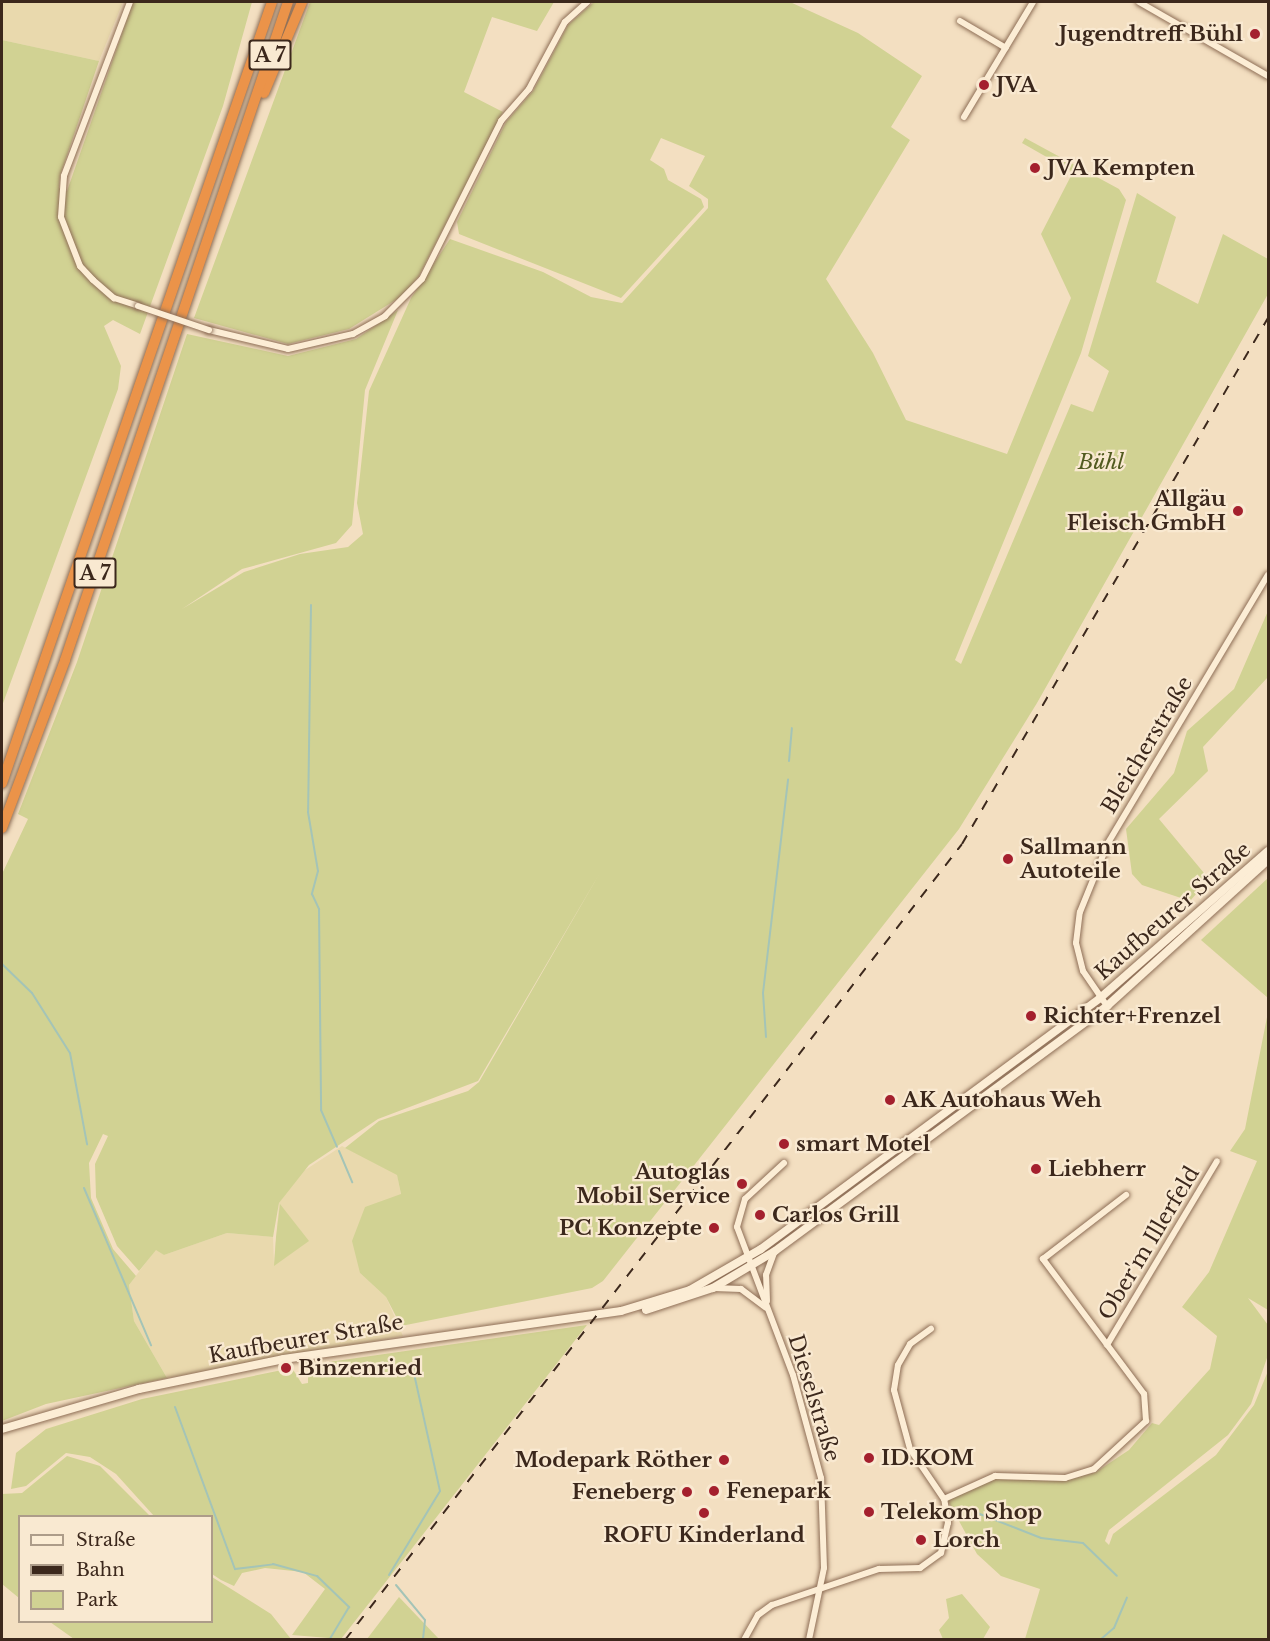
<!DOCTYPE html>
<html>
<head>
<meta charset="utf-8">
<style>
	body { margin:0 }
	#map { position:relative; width:1270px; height:1641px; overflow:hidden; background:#f3dfc1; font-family:"Libre Baskerville",serif }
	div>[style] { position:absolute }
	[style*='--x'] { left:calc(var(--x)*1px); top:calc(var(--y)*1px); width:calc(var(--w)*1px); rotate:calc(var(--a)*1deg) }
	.farmland>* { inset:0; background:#e9d9ad }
	.green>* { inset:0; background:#d1d293 }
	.stream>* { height:2px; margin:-1px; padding:0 1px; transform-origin:1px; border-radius:1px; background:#a4c4b7 }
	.roads { filter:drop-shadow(0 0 2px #8e6e56) drop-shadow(0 0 2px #8e6e56) }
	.minor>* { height:6px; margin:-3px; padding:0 3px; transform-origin:3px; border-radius:3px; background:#fcedd5 }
	.secondary>* { height:8px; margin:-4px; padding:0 4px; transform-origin:4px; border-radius:4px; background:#fcedd5 }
	.motorway>* { height:10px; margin:-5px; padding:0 5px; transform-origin:5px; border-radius:5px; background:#eb9349 }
	.rail>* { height:2px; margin-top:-1px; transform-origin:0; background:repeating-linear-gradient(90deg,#3c281c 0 10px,transparent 0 20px) }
	.bridges { filter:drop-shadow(0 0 2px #8e6e56) drop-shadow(0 0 2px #8e6e56) }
	.minor-bridge>* { height:6px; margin:-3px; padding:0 3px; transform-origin:3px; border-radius:3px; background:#fcedd5 }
	.dots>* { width:16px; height:16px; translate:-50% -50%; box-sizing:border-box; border:3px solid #f9e9d1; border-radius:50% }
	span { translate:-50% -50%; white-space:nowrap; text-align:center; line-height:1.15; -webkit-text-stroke:4.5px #f9e9d1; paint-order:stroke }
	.shield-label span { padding:2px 4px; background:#f9e9d1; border:2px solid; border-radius:4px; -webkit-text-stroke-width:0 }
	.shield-label { font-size:20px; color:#3c281c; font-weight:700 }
	.poi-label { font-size:21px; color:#3c281c; font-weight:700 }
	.right { translate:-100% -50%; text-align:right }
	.left { translate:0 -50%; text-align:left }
	.park-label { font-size:21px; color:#525b20; font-style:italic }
	.street-label { font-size:21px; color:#3c281c }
	.frame { position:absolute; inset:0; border:3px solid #3c281c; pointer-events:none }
	.legend { position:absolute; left:18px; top:1515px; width:195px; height:108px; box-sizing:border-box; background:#f9e9d1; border:2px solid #ad9c89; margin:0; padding:8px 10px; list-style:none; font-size:18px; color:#3c281c }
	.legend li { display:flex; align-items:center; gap:12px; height:30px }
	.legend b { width:30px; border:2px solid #ad9c89 }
</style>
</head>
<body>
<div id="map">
	<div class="farmland">
		<i style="clip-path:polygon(2px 2px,123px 2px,99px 61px,2px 40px)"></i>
		<i style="clip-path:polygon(342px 1146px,397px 1174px,401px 1195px,360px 1273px,386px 1297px,403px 1336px,167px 1378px,134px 1321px,129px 1285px,156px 1249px,164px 1255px,227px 1233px,273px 1237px,274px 1265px,279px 1203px,299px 1174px)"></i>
	</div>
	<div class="green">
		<i style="clip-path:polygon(133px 2px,252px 2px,223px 106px,140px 334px,113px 320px,104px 326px,121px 366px,118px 389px,2px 706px,2px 40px,99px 61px,60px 176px,59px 188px,67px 191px)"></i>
		<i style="clip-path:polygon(310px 2px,554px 2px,537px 31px,492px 17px,464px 92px,503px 112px,419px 276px,402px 296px,349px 329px,288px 344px,194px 318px)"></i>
		<i style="clip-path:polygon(594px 2px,790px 2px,858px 33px,922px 76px,891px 127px,910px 140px,826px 279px,873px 353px,906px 420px,1007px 454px,1071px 298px,1041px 234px,1073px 172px,1022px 143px,1025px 138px,1119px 189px,1126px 200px,1081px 353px,955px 660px,961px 664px,1071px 404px,1093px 412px,1109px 371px,1088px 356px,1137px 193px,1176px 217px,1156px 282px,1198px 304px,1223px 234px,1268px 259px,1268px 294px,1037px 703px,959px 829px,603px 1281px,592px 1288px,401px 1326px,386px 1297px,360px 1273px,352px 1241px,365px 1207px,401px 1194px,397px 1175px,345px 1148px,379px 1121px,468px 1091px,479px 1082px,601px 871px,478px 1081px,378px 1119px,309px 1165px,279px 1203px,273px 1237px,227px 1233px,164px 1255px,156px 1250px,139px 1271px,117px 1246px,96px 1197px,95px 1164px,108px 1136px,103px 1134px,89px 1163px,91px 1198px,113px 1249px,136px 1276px,129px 1285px,134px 1321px,167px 1378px,46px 1404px,2px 1421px,2px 874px,28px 819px,18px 814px,77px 662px,187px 334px,288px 356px,356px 339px,398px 310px,365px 390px,352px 525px,336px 543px,242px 569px,182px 609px,244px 572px,300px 554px,348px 547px,363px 534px,357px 503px,369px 391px,411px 298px,450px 239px,543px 272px,591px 297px,622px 303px,708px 208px,708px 199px,689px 186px,705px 156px,661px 138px,650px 160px,664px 169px,668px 180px,701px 199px,704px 207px,621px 298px,459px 234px,457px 222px,506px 122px,533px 91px,568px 25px)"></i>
		<i style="clip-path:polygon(1268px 611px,1268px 677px,1203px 747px,1208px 771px,1159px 819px,1209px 879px,1190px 901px,1142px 885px,1132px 874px,1126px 829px,1174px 773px,1187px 731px,1234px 689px)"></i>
		<i style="clip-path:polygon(1268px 878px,1268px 998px,1201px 940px)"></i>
		<i style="clip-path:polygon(1268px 1012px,1268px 1310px,1248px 1298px,1268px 1325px,1267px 1358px,1251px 1404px,1228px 1435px,1109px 1530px,1105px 1541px,1109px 1545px,1113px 1534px,1216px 1455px,1254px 1405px,1268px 1371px,1268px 1639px,1025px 1639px,1040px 1589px,1001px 1576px,977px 1554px,947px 1499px,996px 1479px,1065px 1481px,1096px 1472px,1129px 1450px,1152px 1423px,1159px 1425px,1210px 1369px,1217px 1336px,1182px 1307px,1209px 1272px,1257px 1161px,1230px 1151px,1245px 1129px)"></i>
		<i style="clip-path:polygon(280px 1204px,309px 1241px,274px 1266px,276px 1237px)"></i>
		<i style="clip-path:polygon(587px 1325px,341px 1639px,292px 1635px,325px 1589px,303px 1572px,265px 1568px,242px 1573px,234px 1586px,221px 1580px,212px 1574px,212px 1516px,154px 1516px,116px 1474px,90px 1457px,66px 1453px,26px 1486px,11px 1489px,16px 1453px,46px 1429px,142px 1399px,292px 1368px,302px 1384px,308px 1383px,308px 1365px)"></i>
		<i style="clip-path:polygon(67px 1456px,100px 1466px,150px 1516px,20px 1516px,19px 1598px,2px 1584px,2px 1494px,22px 1493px)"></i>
		<i style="clip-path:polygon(212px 1577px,271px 1614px,291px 1639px,74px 1639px,50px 1622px,212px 1622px)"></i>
		<i style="clip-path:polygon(962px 1594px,990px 1627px,983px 1639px,943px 1639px,939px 1630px,949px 1618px,946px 1599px)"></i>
		<i style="clip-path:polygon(399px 1597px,439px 1639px,367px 1639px)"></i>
	</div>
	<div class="stream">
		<i style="--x:311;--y:605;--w:207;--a:90.8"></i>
		<i style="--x:308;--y:812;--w:60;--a:80.4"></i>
		<i style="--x:318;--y:871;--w:24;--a:105"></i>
		<i style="--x:312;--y:894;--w:17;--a:65"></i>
		<i style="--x:319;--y:909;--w:201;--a:89.4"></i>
		<i style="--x:321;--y:1110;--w:40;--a:66.6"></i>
		<i style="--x:789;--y:761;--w:33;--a:-85"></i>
		<i style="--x:2;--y:964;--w:42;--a:44"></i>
		<i style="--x:32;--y:993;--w:71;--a:57.7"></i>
		<i style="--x:70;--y:1053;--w:93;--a:79.4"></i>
		<i style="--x:766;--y:1037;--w:44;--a:-93.9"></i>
		<i style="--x:763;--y:993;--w:215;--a:-83.3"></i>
		<i style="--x:339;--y:1151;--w:34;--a:67"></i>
		<i style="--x:84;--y:1188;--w:171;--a:66.9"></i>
		<i style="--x:175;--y:1407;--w:173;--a:69.7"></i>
		<i style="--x:235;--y:1569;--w:38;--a:-7"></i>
		<i style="--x:273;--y:1564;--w:46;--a:15.3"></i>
		<i style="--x:317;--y:1576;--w:45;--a:44.1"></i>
		<i style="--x:349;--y:1607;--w:39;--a:121"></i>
		<i style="--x:962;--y:1507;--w:85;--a:21.4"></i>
		<i style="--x:1041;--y:1538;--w:42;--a:6.8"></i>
		<i style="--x:1083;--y:1543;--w:47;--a:44.1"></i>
		<i style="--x:389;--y:1575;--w:98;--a:-58.7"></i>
		<i style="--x:440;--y:1491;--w:129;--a:-102.5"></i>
		<i style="--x:396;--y:1585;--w:45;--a:50.4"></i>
		<i style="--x:425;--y:1620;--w:20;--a:96"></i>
		<i style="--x:1100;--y:1640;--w:18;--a:-41"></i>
		<i style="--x:1114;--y:1628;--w:33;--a:-67"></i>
	</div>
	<div class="roads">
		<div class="minor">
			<i style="--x:130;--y:2;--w:186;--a:110.8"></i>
			<i style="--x:64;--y:176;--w:41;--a:94.2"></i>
			<i style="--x:61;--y:217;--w:53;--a:68.8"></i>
			<i style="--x:80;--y:266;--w:19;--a:47"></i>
			<i style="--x:93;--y:280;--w:28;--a:41"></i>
			<i style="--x:114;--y:298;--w:25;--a:18"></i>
			<i style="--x:1139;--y:2;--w:149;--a:29.8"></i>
			<i style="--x:960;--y:21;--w:53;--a:30.4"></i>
			<i style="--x:964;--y:117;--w:134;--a:-59"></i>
			<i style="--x:209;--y:330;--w:81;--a:13.5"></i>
			<i style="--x:288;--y:349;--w:67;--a:-13"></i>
			<i style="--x:353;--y:334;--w:37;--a:-29"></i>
			<i style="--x:385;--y:316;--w:52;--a:-45"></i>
			<i style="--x:422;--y:279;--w:177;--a:-63.4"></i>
			<i style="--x:501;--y:121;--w:43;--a:-48.8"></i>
			<i style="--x:529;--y:89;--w:76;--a:-61.8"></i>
			<i style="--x:565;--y:22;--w:30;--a:-42"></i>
			<i style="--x:1107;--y:1006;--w:42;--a:-124.4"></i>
			<i style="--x:1083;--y:971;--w:29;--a:-104"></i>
			<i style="--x:1076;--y:943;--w:31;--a:-83"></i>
			<i style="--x:1080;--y:912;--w:74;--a:-67.9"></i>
			<i style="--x:1108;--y:843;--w:312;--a:-59.2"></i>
			<i style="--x:784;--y:1163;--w:53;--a:137.3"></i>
			<i style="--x:745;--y:1199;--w:29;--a:106"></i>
			<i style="--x:737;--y:1227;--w:158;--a:69.3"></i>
			<i style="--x:793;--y:1375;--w:107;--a:74.8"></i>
			<i style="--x:821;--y:1478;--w:90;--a:88.1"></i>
			<i style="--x:824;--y:1568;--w:74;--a:101.8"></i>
			<i style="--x:714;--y:1288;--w:27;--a:2"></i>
			<i style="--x:741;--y:1289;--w:31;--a:37"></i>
			<i style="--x:767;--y:1301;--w:26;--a:-92"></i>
			<i style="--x:766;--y:1275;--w:23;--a:-70"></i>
			<i style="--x:1107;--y:1345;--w:214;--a:-59.1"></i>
			<i style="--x:944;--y:1499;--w:56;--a:-24.3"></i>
			<i style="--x:995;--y:1476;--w:70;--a:1.6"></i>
			<i style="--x:1065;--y:1478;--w:30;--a:-17"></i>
			<i style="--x:1094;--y:1469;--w:71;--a:-42.7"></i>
			<i style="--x:1146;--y:1421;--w:27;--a:-94"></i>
			<i style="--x:1144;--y:1394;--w:169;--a:-126.8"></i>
			<i style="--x:1043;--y:1259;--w:105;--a:-37.6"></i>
			<i style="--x:744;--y:1640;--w:29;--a:-61"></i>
			<i style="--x:758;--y:1615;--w:17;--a:-36"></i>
			<i style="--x:772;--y:1605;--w:113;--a:-18.6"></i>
			<i style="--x:879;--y:1569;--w:41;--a:-1.4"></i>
			<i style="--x:920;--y:1568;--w:26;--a:-36"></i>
			<i style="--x:941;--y:1553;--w:31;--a:-77"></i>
			<i style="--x:948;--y:1523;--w:24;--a:-99"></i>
			<i style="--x:944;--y:1499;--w:60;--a:-124.2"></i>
			<i style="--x:910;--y:1449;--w:61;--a:-105.2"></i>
			<i style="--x:894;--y:1390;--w:25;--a:-81"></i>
			<i style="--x:898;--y:1365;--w:24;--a:-60"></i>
			<i style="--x:910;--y:1344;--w:26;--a:-36"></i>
		</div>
		<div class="secondary">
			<i style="--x:646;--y:1310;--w:71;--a:-18.2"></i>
			<i style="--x:713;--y:1288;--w:72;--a:-30.8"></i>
			<i style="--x:775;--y:1251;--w:413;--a:-36.4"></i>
			<i style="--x:1107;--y:1006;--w:217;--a:-42.2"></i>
			<i style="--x:2;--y:1429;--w:143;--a:-16.3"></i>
			<i style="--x:139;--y:1389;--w:148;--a:-11.7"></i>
			<i style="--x:284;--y:1359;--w:340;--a:-8.1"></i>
			<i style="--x:621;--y:1311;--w:72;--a:-16.9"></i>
			<i style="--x:690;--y:1290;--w:82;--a:-30"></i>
			<i style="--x:761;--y:1249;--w:422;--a:-36.5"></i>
			<i style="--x:1100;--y:998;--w:223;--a:-41.2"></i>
		</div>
		<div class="motorway">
			<i style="--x:264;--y:93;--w:99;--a:-67.3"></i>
			<i style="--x:2;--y:783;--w:826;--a:-70.93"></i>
			<i style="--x:2;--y:828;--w:179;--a:-69.4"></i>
			<i style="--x:65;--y:660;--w:695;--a:-71.28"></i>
		</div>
	</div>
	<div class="rail">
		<i style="--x:345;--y:1640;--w:1007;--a:-52.22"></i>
		<i style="--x:962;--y:844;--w:609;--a:-59.81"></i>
	</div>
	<div class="bridges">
		<div class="minor-bridge">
			<i style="--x:138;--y:306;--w:75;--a:18.7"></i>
		</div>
	</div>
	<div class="dots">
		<i style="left:1255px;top:34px;background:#a4202e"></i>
		<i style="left:984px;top:85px;background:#a4202e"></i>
		<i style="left:1035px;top:168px;background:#a4202e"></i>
		<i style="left:1238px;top:511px;background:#a4202e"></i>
		<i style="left:1008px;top:859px;background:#a4202e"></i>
		<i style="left:1031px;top:1016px;background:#a4202e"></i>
		<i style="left:890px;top:1100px;background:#a4202e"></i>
		<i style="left:784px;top:1144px;background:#a4202e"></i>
		<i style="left:1036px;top:1169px;background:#a4202e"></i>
		<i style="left:742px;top:1184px;background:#a4202e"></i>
		<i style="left:760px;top:1215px;background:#a4202e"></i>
		<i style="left:714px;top:1228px;background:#a4202e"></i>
		<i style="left:286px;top:1368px;background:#a4202e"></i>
		<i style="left:869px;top:1458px;background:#a4202e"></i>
		<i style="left:724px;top:1460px;background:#a4202e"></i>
		<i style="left:714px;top:1491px;background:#a4202e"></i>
		<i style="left:687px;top:1492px;background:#a4202e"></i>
		<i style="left:869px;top:1512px;background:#a4202e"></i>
		<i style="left:704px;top:1513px;background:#a4202e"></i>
		<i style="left:921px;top:1540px;background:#a4202e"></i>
	</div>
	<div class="shield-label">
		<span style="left:270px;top:55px">A 7</span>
		<span style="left:95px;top:573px">A 7</span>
	</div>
	<div class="poi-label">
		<span class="right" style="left:1243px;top:34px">Jugendtreff Bühl</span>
		<span class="left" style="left:996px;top:85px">JVA</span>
		<span class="left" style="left:1047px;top:168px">JVA Kempten</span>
		<span class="right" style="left:1226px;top:511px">Allgäu<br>Fleisch GmbH</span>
		<span class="left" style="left:1020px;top:859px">Sallmann<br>Autoteile</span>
		<span class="left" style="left:1043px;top:1016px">Richter+Frenzel</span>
		<span class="left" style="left:902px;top:1100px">AK Autohaus Weh</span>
		<span class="left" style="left:796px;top:1144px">smart Motel</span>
		<span class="left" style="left:1048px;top:1169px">Liebherr</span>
		<span class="right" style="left:730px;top:1184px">Autoglas<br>Mobil Service</span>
		<span class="left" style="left:772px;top:1215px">Carlos Grill</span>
		<span class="right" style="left:702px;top:1228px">PC Konzepte</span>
		<span class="left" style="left:298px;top:1368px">Binzenried</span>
		<span class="left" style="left:881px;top:1458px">ID.KOM</span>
		<span class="right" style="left:712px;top:1460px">Modepark Röther</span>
		<span class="left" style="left:726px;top:1491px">Fenepark</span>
		<span class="right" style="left:675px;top:1492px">Feneberg</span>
		<span class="left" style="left:881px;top:1512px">Telekom Shop</span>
		<span style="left:704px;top:1535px">ROFU Kinderland</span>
		<span class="left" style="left:933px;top:1540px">Lorch</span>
	</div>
	<div class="park-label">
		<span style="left:1101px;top:462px">Bühl</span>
	</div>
	<div class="street-label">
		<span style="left:1147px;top:745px;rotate:-59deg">Bleicherstraße</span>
		<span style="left:1173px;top:911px;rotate:-41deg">Kaufbeurer Straße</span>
		<span style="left:1149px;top:1243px;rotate:-59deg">Ober'm Illerfeld</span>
		<span style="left:306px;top:1339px;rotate:-10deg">Kaufbeurer Straße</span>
		<span style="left:814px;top:1398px;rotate:73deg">Dieselstraße</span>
	</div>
	<div class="frame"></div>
	<ul class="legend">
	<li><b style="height:8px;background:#fcedd5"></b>Straße</li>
	<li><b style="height:8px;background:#3c281c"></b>Bahn</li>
	<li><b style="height:16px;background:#d1d293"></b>Park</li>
	</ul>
</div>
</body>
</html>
